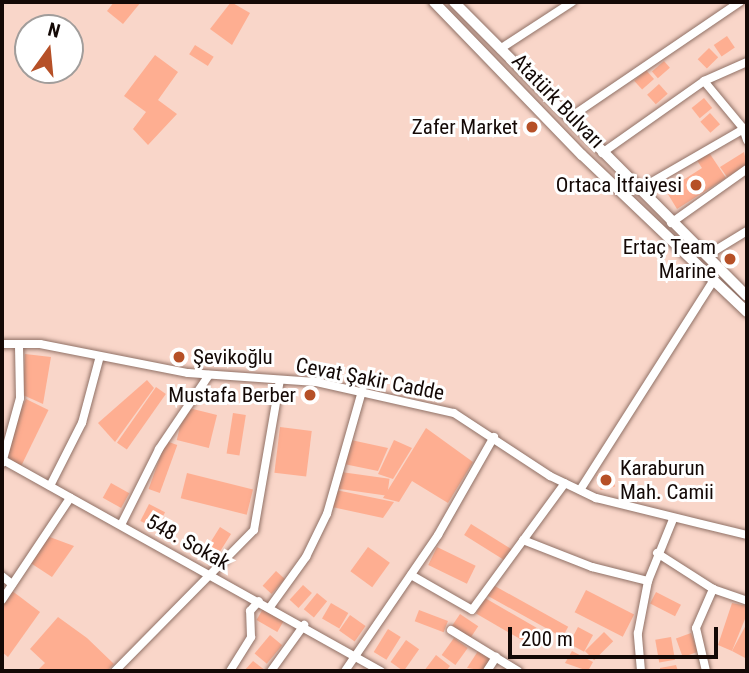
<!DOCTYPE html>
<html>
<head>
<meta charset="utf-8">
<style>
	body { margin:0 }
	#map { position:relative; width:749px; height:673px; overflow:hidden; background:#f9d6c9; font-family:"Roboto Condensed",sans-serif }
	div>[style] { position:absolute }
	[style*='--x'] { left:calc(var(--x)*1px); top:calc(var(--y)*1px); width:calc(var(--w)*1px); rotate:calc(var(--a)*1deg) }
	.building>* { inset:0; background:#feae91; transform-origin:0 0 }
	.roads { filter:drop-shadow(0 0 2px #907166) drop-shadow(0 0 2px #907166) }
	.street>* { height:8px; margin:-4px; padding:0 4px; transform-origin:4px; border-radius:4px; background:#fff }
	.secondary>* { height:10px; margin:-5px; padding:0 5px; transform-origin:5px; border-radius:5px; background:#fff }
	.dots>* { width:19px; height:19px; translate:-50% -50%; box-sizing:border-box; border:4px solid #fff; border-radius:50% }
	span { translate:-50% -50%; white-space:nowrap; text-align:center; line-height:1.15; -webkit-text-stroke:6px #fff; paint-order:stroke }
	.street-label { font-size:21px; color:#140906 }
	.poi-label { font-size:21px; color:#140906 }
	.right { translate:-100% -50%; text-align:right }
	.left { translate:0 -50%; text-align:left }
	.frame { position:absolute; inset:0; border:4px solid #140906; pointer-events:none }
	.north { position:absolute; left:14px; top:14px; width:70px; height:70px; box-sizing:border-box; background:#fff; border:2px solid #a19d9b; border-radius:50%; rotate:15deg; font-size:19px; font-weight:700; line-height:28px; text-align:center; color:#140906 }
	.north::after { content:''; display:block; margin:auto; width:24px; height:32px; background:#b65027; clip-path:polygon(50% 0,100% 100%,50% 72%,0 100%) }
	.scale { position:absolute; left:508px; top:627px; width:210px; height:32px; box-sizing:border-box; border:4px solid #140906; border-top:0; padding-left:9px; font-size:21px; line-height:24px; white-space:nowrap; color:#140906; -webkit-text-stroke:5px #fff; paint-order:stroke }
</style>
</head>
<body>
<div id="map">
	<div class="building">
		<i style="clip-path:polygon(114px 2px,141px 2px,123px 24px,107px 11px)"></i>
		<i style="clip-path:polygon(231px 2px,250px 13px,232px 45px,210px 29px)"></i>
		<i style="left:727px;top:36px;width:14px;height:16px;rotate:56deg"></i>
		<i style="left:195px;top:45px;width:22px;height:11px;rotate:32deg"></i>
		<i style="left:709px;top:48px;width:13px;height:16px;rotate:45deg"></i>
		<i style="clip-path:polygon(155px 55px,178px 72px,158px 100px,177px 114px,148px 145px,133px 129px,146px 112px,124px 96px)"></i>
		<i style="left:664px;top:61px;width:9px;height:16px;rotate:49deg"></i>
		<i style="left:646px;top:70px;width:12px;height:16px;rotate:48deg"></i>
		<i style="left:659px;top:84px;width:13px;height:16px;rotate:48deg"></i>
		<i style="left:704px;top:98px;width:13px;height:16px;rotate:51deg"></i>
		<i style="left:710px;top:113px;width:15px;height:13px;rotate:48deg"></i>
		<i style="clip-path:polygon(708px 151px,726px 178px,677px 209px,666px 191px,702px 168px,696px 159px)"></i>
		<i style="clip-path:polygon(744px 152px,747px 165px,727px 177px,720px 167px)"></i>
		<i style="clip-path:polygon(25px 354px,51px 357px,43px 404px,23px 395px)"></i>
		<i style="clip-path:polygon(147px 380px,154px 388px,115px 442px,98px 423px)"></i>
		<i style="left:156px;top:387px;width:12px;height:68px;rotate:35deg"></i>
		<i style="left:26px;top:399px;width:25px;height:62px;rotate:26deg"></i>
		<i style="left:185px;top:407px;width:33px;height:34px;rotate:14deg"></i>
		<i style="left:233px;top:413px;width:13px;height:41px;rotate:9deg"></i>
		<i style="left:280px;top:427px;width:32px;height:46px;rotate:7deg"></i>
		<i style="clip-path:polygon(426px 428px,473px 462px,448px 503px,412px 481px,399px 502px,383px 498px)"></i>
		<i style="clip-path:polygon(351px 440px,388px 448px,378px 471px,344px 464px)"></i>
		<i style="clip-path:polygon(394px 440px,412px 448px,393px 479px,378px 474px)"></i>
		<i style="left:166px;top:441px;width:12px;height:51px;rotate:20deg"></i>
		<i style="left:611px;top:471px;width:16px;height:15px;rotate:75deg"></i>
		<i style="left:341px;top:472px;width:49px;height:17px;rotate:8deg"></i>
		<i style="left:187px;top:473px;width:68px;height:26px;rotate:14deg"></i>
		<i style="left:111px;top:483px;width:21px;height:17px;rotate:29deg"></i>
		<i style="clip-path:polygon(336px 490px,394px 502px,383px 518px,332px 507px)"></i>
		<i style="left:149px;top:504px;width:18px;height:19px;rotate:27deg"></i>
		<i style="left:166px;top:519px;width:11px;height:13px;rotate:27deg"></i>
		<i style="left:471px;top:524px;width:49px;height:13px;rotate:32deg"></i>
		<i style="left:220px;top:527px;width:13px;height:31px;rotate:32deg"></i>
		<i style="clip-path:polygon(47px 536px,74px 546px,52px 577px,29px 562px)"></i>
		<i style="left:368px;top:547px;width:27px;height:30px;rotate:36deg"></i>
		<i style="left:437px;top:547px;width:43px;height:20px;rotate:26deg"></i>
		<i style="left:276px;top:571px;width:12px;height:20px;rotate:42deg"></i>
		<i style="left:303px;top:585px;width:12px;height:20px;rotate:42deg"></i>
		<i style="left:493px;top:585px;width:86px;height:12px;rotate:29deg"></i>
		<i style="clip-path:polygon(11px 590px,40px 612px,8px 657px,2px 652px,2px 606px)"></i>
		<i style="left:586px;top:590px;width:54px;height:25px;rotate:27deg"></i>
		<i style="left:656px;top:592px;width:28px;height:13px;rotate:27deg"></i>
		<i style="left:317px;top:593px;width:13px;height:21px;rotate:39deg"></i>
		<i style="left:485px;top:598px;width:64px;height:18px;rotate:30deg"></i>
		<i style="left:331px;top:603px;width:20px;height:18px;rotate:30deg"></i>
		<i style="clip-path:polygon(732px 603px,747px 606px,747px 614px,732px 651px,718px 645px)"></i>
		<i style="left:264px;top:607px;width:24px;height:15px;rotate:30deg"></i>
		<i style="left:419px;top:610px;width:31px;height:12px;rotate:21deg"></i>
		<i style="left:460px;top:614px;width:22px;height:15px;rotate:34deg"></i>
		<i style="left:350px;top:615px;width:19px;height:19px;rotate:35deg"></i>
		<i style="clip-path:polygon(58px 617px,87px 638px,114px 664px,107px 671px,37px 671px,45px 663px,30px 649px)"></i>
		<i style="clip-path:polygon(747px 623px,747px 659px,732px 651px)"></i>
		<i style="left:578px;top:627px;width:17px;height:19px;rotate:28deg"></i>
		<i style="left:388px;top:629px;width:15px;height:27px;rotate:32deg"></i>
		<i style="left:604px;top:632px;width:13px;height:27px;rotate:45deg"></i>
		<i style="left:691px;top:633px;width:20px;height:16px;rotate:70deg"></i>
		<i style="left:270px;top:635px;width:16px;height:24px;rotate:40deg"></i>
		<i style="left:671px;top:637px;width:23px;height:16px;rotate:80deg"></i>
		<i style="left:454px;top:638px;width:17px;height:21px;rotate:36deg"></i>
		<i style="left:406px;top:640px;width:16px;height:27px;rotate:35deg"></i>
		<i style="clip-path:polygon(478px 651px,493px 661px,486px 671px,467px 668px)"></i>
		<i style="clip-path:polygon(572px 651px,593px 662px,588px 671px,565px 663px)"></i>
		<i style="clip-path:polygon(436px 655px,450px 666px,446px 671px,424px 671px)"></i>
		<i style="clip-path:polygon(253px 661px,266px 671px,244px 671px)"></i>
		<i style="clip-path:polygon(676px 665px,678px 671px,660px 671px,660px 668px)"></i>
	</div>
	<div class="roads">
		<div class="street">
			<i style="--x:500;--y:49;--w:86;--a:-33.1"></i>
			<i style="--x:704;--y:81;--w:61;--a:50.3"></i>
			<i style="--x:743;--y:128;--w:13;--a:72"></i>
			<i style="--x:569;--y:118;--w:207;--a:-34.2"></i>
			<i style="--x:602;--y:153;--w:125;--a:-35.2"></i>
			<i style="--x:704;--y:81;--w:47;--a:-23.8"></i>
			<i style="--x:638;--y:190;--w:126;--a:-30"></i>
			<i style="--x:671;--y:223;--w:93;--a:-35.4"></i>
			<i style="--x:706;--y:256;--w:48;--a:-31.4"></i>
			<i style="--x:2;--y:344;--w:38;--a:0"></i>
			<i style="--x:40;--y:344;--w:151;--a:11.1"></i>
			<i style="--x:188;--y:373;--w:128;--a:4"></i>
			<i style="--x:316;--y:382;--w:141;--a:12.7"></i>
			<i style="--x:454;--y:413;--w:115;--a:33.3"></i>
			<i style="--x:550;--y:476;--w:51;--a:25.6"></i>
			<i style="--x:596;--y:498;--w:155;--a:13.8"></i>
			<i style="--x:3;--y:460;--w:433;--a:29.2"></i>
			<i style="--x:2;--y:463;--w:67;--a:-74.5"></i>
			<i style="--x:20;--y:398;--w:54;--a:-91.1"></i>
			<i style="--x:50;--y:486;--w:71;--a:-63.1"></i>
			<i style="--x:82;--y:423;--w:69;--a:-75"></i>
			<i style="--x:580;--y:490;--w:249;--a:-57.5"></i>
			<i style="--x:121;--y:525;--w:85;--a:-63.4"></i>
			<i style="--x:159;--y:449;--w:89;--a:-56"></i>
			<i style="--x:523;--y:540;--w:74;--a:21.4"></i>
			<i style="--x:592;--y:567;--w:58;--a:14"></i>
			<i style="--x:657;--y:553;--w:67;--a:32.7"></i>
			<i style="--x:713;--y:589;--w:36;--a:19"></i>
			<i style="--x:411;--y:575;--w:70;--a:29.8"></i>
			<i style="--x:472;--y:610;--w:157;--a:-53.8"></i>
			<i style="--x:2;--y:576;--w:13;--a:39"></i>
			<i style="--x:2;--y:600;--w:123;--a:-56.3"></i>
			<i style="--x:270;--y:607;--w:62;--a:-54.2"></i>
			<i style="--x:306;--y:557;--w:48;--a:-64"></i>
			<i style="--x:327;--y:514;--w:128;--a:-74.1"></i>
			<i style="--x:451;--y:630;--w:79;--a:31.5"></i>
			<i style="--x:115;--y:671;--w:198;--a:-45.4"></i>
			<i style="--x:254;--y:530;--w:152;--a:-80.2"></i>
			<i style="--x:230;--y:671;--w:40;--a:-58"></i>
			<i style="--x:251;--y:637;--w:26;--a:-92"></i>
			<i style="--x:250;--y:611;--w:13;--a:-48"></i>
			<i style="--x:271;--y:671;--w:57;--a:-54.3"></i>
			<i style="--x:345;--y:671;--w:165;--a:-55.6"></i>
			<i style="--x:438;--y:535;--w:113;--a:-60.3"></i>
			<i style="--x:487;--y:671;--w:17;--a:-57"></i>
			<i style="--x:641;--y:671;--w:38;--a:-95"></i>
			<i style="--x:638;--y:633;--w:53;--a:-79.1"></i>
			<i style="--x:648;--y:581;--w:67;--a:-68"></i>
			<i style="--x:706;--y:671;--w:44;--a:-103.1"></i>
			<i style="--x:696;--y:628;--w:43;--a:-66.4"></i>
		</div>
		<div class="secondary">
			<i style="--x:434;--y:2;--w:213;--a:46"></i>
			<i style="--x:582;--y:155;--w:228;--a:43.6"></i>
			<i style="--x:454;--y:2;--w:415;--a:45.1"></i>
		</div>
	</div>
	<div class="dots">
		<i style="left:532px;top:127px;background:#b65027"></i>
		<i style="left:696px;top:185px;background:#b65027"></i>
		<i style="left:730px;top:259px;background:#b65027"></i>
		<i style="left:179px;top:357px;background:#b65027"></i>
		<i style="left:310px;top:395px;background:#b65027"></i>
		<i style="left:606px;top:480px;background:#b65027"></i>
	</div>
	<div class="street-label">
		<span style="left:558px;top:101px;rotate:46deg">Atatürk Bulvarı</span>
		<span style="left:370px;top:379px;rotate:11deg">Cevat Şakir Cadde</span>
		<span style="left:188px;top:542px;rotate:29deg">548. Sokak</span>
	</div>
	<div class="poi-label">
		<span class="right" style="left:518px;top:127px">Zafer Market</span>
		<span class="right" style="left:682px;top:185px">Ortaca İtfaiyesi</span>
		<span class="right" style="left:716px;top:259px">Ertaç Team<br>Marine</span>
		<span class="left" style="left:193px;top:357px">Şevikoğlu</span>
		<span class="right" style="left:296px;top:395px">Mustafa Berber</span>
		<span class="left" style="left:620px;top:480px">Karaburun<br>Mah. Camii</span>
	</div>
	<div class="frame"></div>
	<div class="north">N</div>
	<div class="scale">200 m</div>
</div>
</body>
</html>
